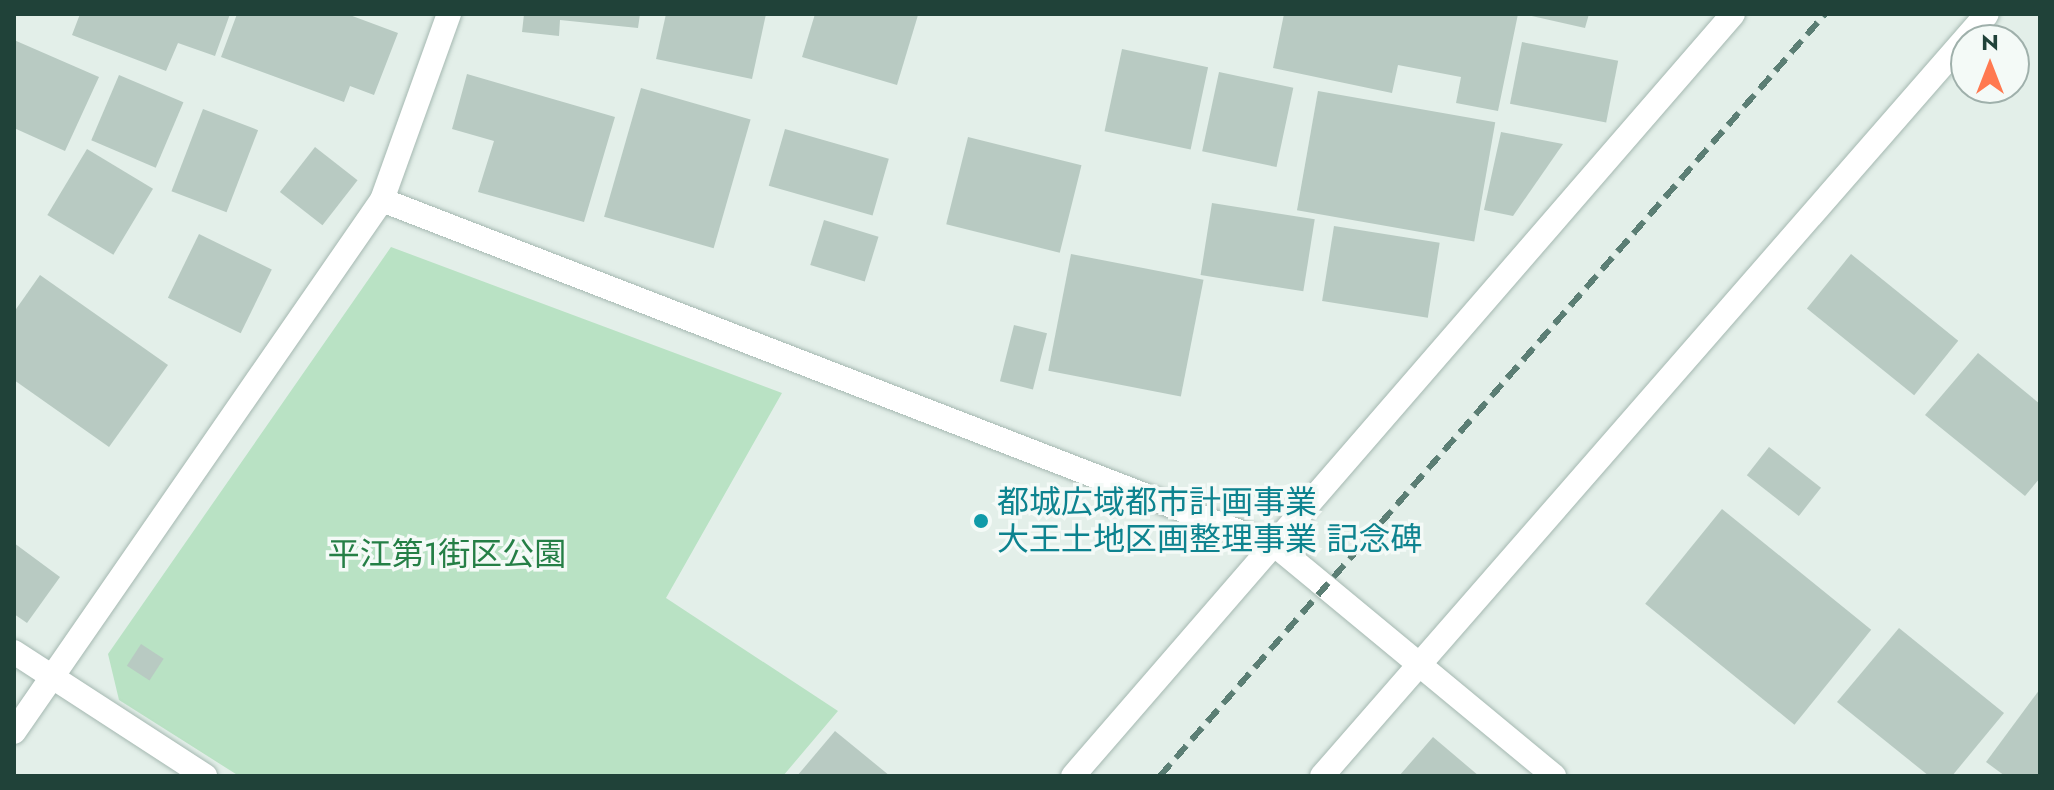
<!DOCTYPE html>
<html>
<head>
<meta charset="utf-8">
<style>
	body { margin:0 }
	#map { position:relative; width:2054px; height:790px; overflow:hidden; background:#e3efe9; font-family:Jost,"Noto Sans JP",sans-serif }
	div>[style] { position:absolute }
	[style*='--x'] { left:calc(var(--x)*1px); top:calc(var(--y)*1px); width:calc(var(--w)*1px); rotate:calc(var(--a)*1deg) }
	.green>* { inset:0; background:#b9e2c4 }
	.building>* { inset:0; background:#b8cac2; transform-origin:0 0 }
	.roads { filter:drop-shadow(0 0 2px #a5b8b1) drop-shadow(0 0 2px #a5b8b1) }
	.minor>* { height:24px; margin:-12px; padding:0 12px; transform-origin:12px; border-radius:12px; background:#fff }
	.rail>* { height:6px; margin-top:-3px; transform-origin:0; background:repeating-linear-gradient(90deg,#5b7e74 0 16px,transparent 0 24px) }
	.dots>* { width:22px; height:22px; translate:-50% -50%; box-sizing:border-box; border:4px solid #f4faf7; border-radius:50% }
	span { translate:-50% -50%; white-space:nowrap; text-align:center; line-height:1.15; -webkit-text-stroke:7px #f4faf7; paint-order:stroke }
	.culture-label { font-size:32px; color:#0d838f }
	.left { translate:0 -50%; text-align:left }
	.park-label { font-size:32px; color:#257f46 }
	.frame { position:absolute; inset:0; border:16px solid #204239; pointer-events:none }
	.north { position:absolute; left:1950px; top:24px; width:80px; height:80px; box-sizing:border-box; background:#f4faf7; border:2px solid #9fb0ab; border-radius:50%; rotate:0deg; font-size:22px; font-weight:700; line-height:32px; text-align:center; color:#204239 }
	.north::after { content:''; display:block; margin:auto; width:28px; height:36px; background:#ff7950; clip-path:polygon(50% 0,100% 100%,50% 72%,0 100%) }
</style>
</head>
<body>
<div id="map">
	<div class="green">
		<i style="clip-path:polygon(391px 247px,782px 393px,666px 598px,838px 711px,783px 776px,239px 776px,119px 700px,108px 654px)"></i>
	</div>
	<div class="building">
		<i style="clip-path:polygon(80px 14px,230px 14px,215px 56px,178px 43px,166px 71px,72px 35px)"></i>
		<i style="clip-path:polygon(237px 14px,347px 14px,398px 33px,374px 95px,350px 86px,344px 102px,221px 57px)"></i>
		<i style="clip-path:polygon(524px 14px,640px 14px,638px 28px,560px 20px,559px 36px,522px 32px)"></i>
		<i style="clip-path:polygon(666px 14px,766px 14px,752px 79px,656px 59px)"></i>
		<i style="clip-path:polygon(815px 14px,918px 15px,897px 85px,802px 57px)"></i>
		<i style="clip-path:polygon(1284px 14px,1518px 14px,1498px 111px,1456px 103px,1461px 77px,1398px 65px,1392px 93px,1273px 68px)"></i>
		<i style="clip-path:polygon(1523px 14px,1589px 14px,1585px 28px)"></i>
		<i style="clip-path:polygon(14px 40px,99px 77px,65px 151px,14px 128px)"></i>
		<i style="left:1522px;top:42px;width:98px;height:63px;rotate:11deg"></i>
		<i style="left:1122px;top:49px;width:88px;height:84px;rotate:12deg"></i>
		<i style="left:1219px;top:72px;width:76px;height:81px;rotate:12deg"></i>
		<i style="clip-path:polygon(467px 74px,615px 117px,584px 222px,478px 192px,494px 141px,452px 129px)"></i>
		<i style="left:119px;top:75px;width:70px;height:71px;rotate:23deg"></i>
		<i style="left:641px;top:88px;width:114px;height:134px;rotate:16deg"></i>
		<i style="left:1318px;top:91px;width:180px;height:121px;rotate:10deg"></i>
		<i style="left:203px;top:109px;width:59px;height:88px;rotate:21deg"></i>
		<i style="left:785px;top:129px;width:108px;height:59px;rotate:16deg"></i>
		<i style="clip-path:polygon(1501px 132px,1563px 144px,1513px 216px,1484px 210px)"></i>
		<i style="left:968px;top:137px;width:117px;height:90px;rotate:14deg"></i>
		<i style="left:315px;top:147px;width:54px;height:57px;rotate:38deg"></i>
		<i style="left:87px;top:149px;width:77px;height:77px;rotate:31deg"></i>
		<i style="left:1212px;top:203px;width:104px;height:73px;rotate:9deg"></i>
		<i style="left:824px;top:220px;width:57px;height:47px;rotate:17deg"></i>
		<i style="left:1334px;top:226px;width:107px;height:76px;rotate:9deg"></i>
		<i style="left:199px;top:234px;width:81px;height:71px;rotate:26deg"></i>
		<i style="left:1071px;top:254px;width:135px;height:119px;rotate:11deg"></i>
		<i style="left:1851px;top:254px;width:138px;height:70px;rotate:39deg"></i>
		<i style="clip-path:polygon(40px 275px,168px 365px,109px 447px,14px 380px,14px 312px)"></i>
		<i style="left:1014px;top:325px;width:34px;height:58px;rotate:14deg"></i>
		<i style="clip-path:polygon(1978px 353px,2040px 404px,2040px 478px,2025px 496px,1925px 415px)"></i>
		<i style="left:1769px;top:447px;width:66px;height:36px;rotate:38deg"></i>
		<i style="left:1722px;top:509px;width:192px;height:122px;rotate:39deg"></i>
		<i style="clip-path:polygon(14px 543px,60px 577px,27px 623px,14px 614px)"></i>
		<i style="clip-path:polygon(1899px 628px,2004px 713px,1952px 776px,1929px 776px,1837px 702px)"></i>
		<i style="left:141px;top:644px;width:27px;height:26px;rotate:33deg"></i>
		<i style="clip-path:polygon(2040px 689px,2040px 776px,2005px 776px,1986px 762px)"></i>
		<i style="clip-path:polygon(835px 731px,890px 776px,797px 776px)"></i>
		<i style="clip-path:polygon(1433px 737px,1479px 776px,1399px 776px)"></i>
	</div>
	<div class="roads">
		<div class="minor">
			<i style="--x:382;--y:200;--w:959;--a:21.16"></i>
			<i style="--x:1276;--y:546;--w:361;--a:39.6"></i>
			<i style="--x:14;--y:652;--w:228;--a:33"></i>
			<i style="--x:14;--y:732;--w:647;--a:-55.33"></i>
			<i style="--x:382;--y:200;--w:198;--a:-70.2"></i>
			<i style="--x:1073;--y:776;--w:1008;--a:-49.1"></i>
			<i style="--x:1322;--y:776;--w:1011;--a:-48.89"></i>
		</div>
	</div>
	<div class="rail">
		<i style="--x:1160;--y:776;--w:1011;--a:-48.89"></i>
	</div>
	<div class="dots">
		<i style="left:981px;top:521px;background:#0f9aa8"></i>
	</div>
	<div class="culture-label">
		<span class="left" style="left:997px;top:521px">都城広域都市計画事業<br>大王土地区画整理事業 記念碑</span>
	</div>
	<div class="park-label">
		<span style="left:447px;top:554px">平江第1街区公園</span>
	</div>
	<div class="frame"></div>
	<div class="north">N</div>
</div>
</body>
</html>
